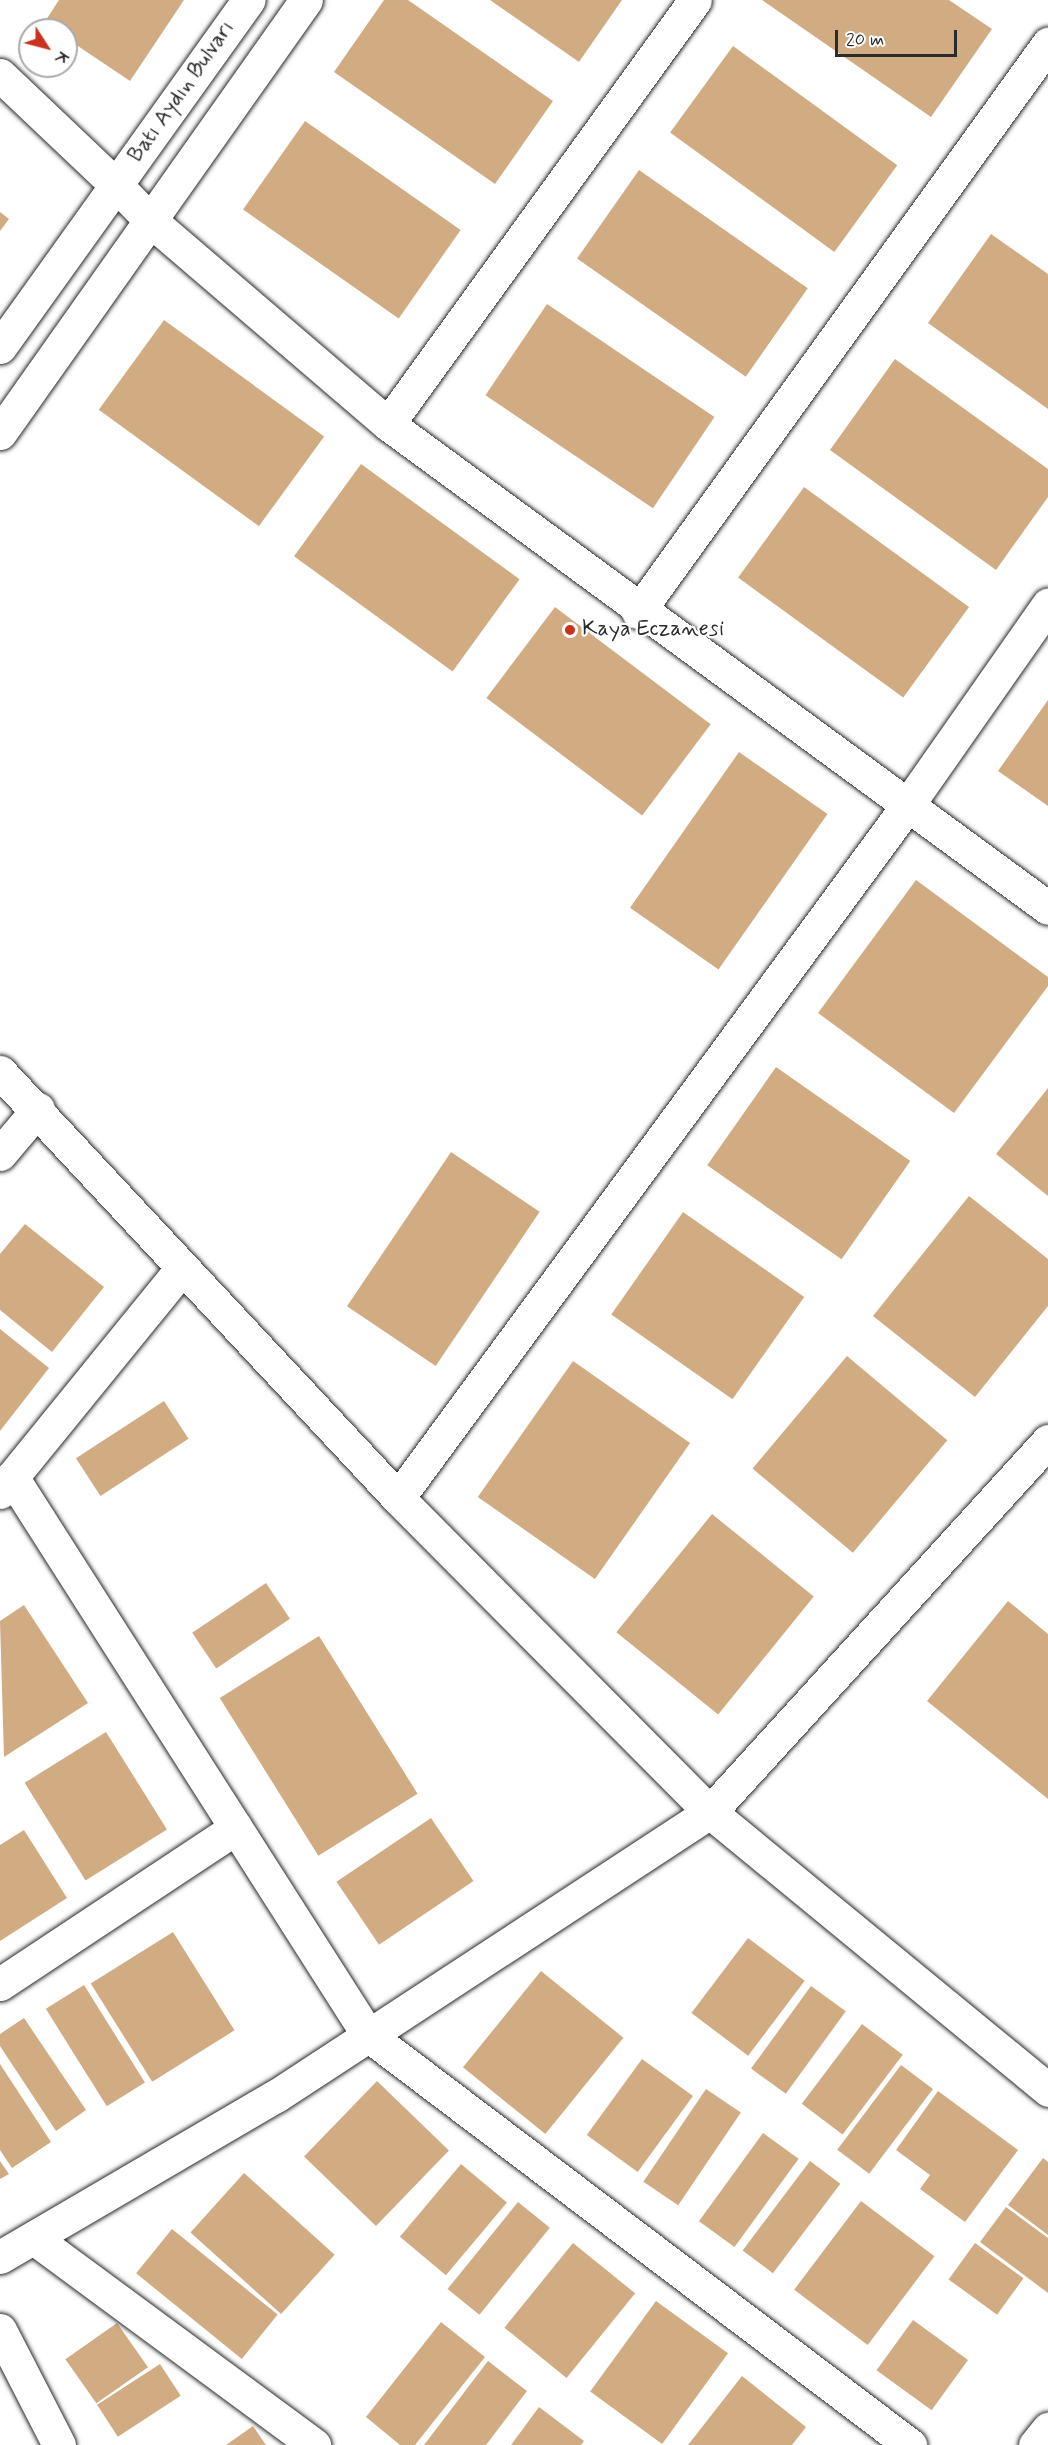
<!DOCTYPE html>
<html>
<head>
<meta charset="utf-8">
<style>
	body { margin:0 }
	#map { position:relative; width:1048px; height:2445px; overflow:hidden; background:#fff; font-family:Mynerve,sans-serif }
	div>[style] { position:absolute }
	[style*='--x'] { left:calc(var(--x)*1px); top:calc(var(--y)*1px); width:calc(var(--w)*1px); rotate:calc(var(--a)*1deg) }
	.building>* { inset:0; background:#d1ac83; transform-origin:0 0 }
	.roads { filter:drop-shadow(0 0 2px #2b2b2b) drop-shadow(0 0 2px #2b2b2b) }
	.street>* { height:33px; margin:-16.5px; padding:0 16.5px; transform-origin:16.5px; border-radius:16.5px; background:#fff }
	.secondary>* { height:33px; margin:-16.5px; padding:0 16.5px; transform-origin:16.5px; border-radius:16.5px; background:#fff }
	.dots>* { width:16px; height:16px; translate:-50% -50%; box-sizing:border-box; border:3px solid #fff; border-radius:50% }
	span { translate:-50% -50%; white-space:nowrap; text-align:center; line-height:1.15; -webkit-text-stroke:4.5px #fff; paint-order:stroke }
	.street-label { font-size:22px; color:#2b2b2b }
	.poi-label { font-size:22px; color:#2b2b2b }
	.left { translate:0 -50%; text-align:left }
	.north { position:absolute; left:18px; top:18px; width:60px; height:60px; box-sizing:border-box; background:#fff; border:2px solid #aaa; border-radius:50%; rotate:126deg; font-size:16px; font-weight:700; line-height:24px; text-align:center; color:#2b2b2b }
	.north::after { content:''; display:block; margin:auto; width:21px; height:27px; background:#c8321e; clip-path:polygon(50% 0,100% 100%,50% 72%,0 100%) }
	.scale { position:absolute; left:835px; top:30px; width:122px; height:27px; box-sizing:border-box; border:3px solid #2b2b2b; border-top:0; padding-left:8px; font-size:18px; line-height:21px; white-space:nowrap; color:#2b2b2b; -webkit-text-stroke:4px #fff; paint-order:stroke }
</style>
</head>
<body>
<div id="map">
	<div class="building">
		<i style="clip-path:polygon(59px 0,184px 0,130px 81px,66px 38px,66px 30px,44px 23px)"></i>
		<i style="clip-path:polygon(384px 0,408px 0,553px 101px,495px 184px,334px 72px)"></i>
		<i style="clip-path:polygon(490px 0,622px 0,579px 62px)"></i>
		<i style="clip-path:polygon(762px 0,949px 0,992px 29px,931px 117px)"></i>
		<i style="left:733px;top:46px;width:203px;height:107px;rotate:36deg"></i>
		<i style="left:305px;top:121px;width:190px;height:108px;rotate:35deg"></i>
		<i style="left:639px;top:170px;width:206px;height:108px;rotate:35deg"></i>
		<i style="clip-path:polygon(0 212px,9px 219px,0 231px)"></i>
		<i style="clip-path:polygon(991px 234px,1048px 274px,1048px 409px,928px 323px)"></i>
		<i style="left:547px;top:304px;width:202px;height:110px;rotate:34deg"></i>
		<i style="left:164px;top:320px;width:198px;height:111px;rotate:36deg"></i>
		<i style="clip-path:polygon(895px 359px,1048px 469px,1048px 497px,996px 570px,830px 450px)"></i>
		<i style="left:361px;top:464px;width:196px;height:114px;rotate:36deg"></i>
		<i style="left:804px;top:487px;width:204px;height:112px;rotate:36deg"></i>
		<i style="left:555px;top:607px;width:195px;height:114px;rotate:37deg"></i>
		<i style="clip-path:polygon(1048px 700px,1048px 806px,998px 771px)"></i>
		<i style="left:739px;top:752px;width:108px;height:190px;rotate:35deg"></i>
		<i style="clip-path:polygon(916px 880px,1048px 977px,1048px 986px,954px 1113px,818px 1013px)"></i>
		<i style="left:776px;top:1067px;width:164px;height:120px;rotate:35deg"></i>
		<i style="clip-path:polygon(1048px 1088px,1048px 1196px,996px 1154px)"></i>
		<i style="left:451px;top:1152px;width:107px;height:186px;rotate:34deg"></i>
		<i style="clip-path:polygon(969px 1196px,1048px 1259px,1048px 1306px,975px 1397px,873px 1316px)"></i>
		<i style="left:683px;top:1212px;width:148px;height:125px;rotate:35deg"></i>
		<i style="clip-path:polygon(25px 1224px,104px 1287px,52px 1352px,0 1310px,0 1254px)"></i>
		<i style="clip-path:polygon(0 1329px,49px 1368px,0 1431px)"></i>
		<i style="left:847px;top:1356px;width:131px;height:147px;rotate:40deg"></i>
		<i style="left:573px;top:1361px;width:143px;height:166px;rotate:35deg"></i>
		<i style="left:164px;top:1401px;width:45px;height:105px;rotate:57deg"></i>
		<i style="left:712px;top:1514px;width:131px;height:152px;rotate:39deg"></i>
		<i style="left:266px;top:1583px;width:43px;height:89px;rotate:56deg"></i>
		<i style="clip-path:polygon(1008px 1601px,1048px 1634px,1048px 1799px,927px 1701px)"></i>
		<i style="clip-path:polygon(24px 1605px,88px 1703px,4px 1757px,0 1621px)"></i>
		<i style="left:319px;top:1636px;width:186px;height:117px;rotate:58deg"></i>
		<i style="left:106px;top:1732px;width:115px;height:96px;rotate:58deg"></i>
		<i style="left:431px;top:1818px;width:76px;height:114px;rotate:56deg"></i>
		<i style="clip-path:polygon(24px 1830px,67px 1898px,0 1941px,0 1845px)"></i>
		<i style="left:173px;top:1932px;width:116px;height:97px;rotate:58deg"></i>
		<i style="left:748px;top:1938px;width:71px;height:94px;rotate:37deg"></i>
		<i style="left:541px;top:1971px;width:106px;height:124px;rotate:39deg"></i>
		<i style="left:84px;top:1985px;width:115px;height:45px;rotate:58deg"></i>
		<i style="left:811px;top:1986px;width:43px;height:102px;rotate:36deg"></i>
		<i style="clip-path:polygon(24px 2018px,86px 2110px,56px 2131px,0 2046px,0 2034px)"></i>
		<i style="left:862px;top:2024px;width:51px;height:100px;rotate:37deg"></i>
		<i style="left:642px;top:2059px;width:63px;height:94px;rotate:36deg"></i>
		<i style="clip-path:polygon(0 2064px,51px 2142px,12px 2168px,0 2150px)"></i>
		<i style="left:901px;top:2065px;width:40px;height:106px;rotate:37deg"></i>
		<i style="left:377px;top:2081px;width:100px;height:105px;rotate:44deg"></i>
		<i style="left:706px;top:2089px;width:42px;height:112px;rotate:34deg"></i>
		<i style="clip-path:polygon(938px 2091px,1018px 2150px,965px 2222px,920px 2189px,930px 2175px,896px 2150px)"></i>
		<i style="left:763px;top:2133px;width:44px;height:109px;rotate:36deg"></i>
		<i style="clip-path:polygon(1043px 2158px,1048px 2162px,1048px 2235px,1008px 2205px)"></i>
		<i style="clip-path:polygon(0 2161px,9px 2174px,0 2179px)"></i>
		<i style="left:810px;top:2161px;width:38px;height:112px;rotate:37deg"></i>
		<i style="left:461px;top:2164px;width:60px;height:95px;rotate:40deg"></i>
		<i style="left:244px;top:2173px;width:122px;height:80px;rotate:42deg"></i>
		<i style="left:861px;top:2201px;width:92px;height:111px;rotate:37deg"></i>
		<i style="left:518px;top:2202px;width:41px;height:112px;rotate:39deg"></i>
		<i style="clip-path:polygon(1006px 2207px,1048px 2238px,1048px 2293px,980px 2242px)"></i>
		<i style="left:172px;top:2229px;width:136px;height:57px;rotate:39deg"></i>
		<i style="left:573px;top:2243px;width:80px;height:109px;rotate:39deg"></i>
		<i style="left:975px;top:2243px;width:60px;height:45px;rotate:36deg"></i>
		<i style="left:656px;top:2301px;width:89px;height:112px;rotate:36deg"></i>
		<i style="left:913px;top:2320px;width:68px;height:62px;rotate:36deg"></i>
		<i style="clip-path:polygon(441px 2322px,485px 2357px,415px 2445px,400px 2445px,366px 2417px)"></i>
		<i style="left:117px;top:2323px;width:54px;height:63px;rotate:55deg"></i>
		<i style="clip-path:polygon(488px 2361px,527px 2391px,486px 2445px,424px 2445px)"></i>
		<i style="left:160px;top:2364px;width:38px;height:75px;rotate:57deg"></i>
		<i style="clip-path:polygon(742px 2376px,806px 2427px,792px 2445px,688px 2445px)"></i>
		<i style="clip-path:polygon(539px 2407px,584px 2441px,581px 2445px,511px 2445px)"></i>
		<i style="clip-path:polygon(253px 2426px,266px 2445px,226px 2445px)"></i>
	</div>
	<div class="roads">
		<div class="street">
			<i style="--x:0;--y:75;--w:160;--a:43.5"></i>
			<i style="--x:388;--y:424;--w:523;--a:-54.09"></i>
			<i style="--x:638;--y:612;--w:701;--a:-54.18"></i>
			<i style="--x:0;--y:1154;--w:59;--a:-49.8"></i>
			<i style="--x:12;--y:1477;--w:662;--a:57.46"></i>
			<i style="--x:368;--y:2035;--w:680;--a:37.11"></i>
			<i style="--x:0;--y:1492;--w:287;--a:-50.9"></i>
			<i style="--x:398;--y:1498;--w:859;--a:-53.66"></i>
			<i style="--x:907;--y:806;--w:246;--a:-55"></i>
			<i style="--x:0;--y:1984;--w:283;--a:-33.5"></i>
			<i style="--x:35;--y:2239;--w:347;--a:36.4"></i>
			<i style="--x:1035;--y:2445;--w:21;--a:-51"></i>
		</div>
		<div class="secondary">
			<i style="--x:116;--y:185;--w:50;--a:45.8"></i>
			<i style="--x:151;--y:221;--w:312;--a:40.6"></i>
			<i style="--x:388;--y:424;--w:818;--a:36.25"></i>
			<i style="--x:0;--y:347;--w:427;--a:-54.4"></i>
			<i style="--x:0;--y:433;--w:530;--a:-54.75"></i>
			<i style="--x:0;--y:1072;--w:583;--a:46.95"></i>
			<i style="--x:398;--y:1498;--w:443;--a:45.2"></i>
			<i style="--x:710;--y:1812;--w:438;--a:39.4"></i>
			<i style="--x:0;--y:2257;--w:320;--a:-30.3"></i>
			<i style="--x:276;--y:2096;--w:519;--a:-33.2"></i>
			<i style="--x:710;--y:1812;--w:502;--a:-47.66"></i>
			<i style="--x:0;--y:2330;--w:129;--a:62.8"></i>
		</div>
	</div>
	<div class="dots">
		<i style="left:570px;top:630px;background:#c8321e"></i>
	</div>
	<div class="street-label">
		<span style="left:182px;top:92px;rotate:-55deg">Batı Aydın Bulvarı</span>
	</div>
	<div class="poi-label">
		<span class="left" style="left:582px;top:630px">Kaya Eczanesi</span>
	</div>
	<div class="north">K</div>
	<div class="scale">20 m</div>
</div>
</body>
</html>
